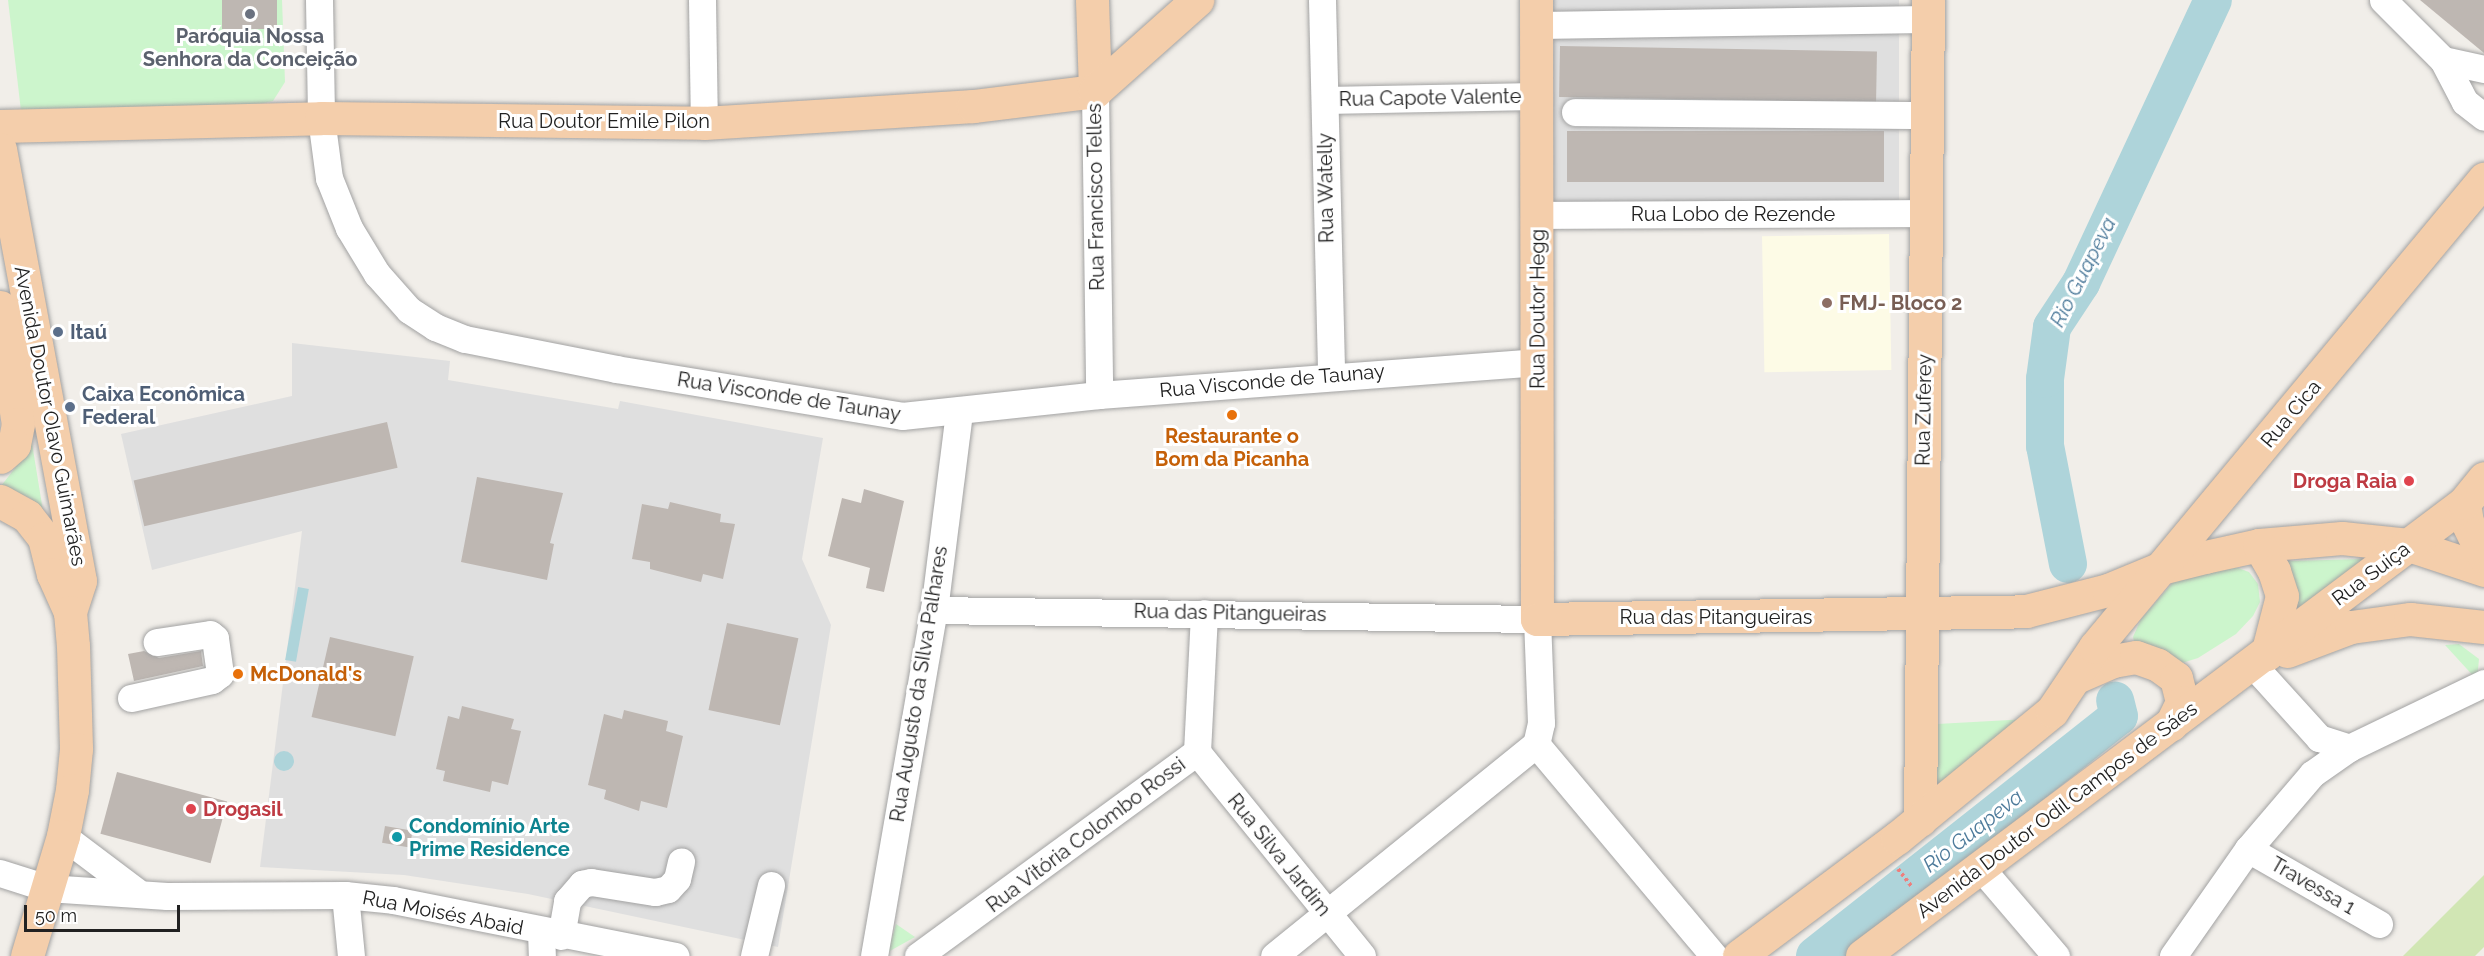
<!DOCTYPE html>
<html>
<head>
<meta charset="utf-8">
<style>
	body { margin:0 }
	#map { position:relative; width:2484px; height:956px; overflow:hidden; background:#f1eee9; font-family:Raleway,sans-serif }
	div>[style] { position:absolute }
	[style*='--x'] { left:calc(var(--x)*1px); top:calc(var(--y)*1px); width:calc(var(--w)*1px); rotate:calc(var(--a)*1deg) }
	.residential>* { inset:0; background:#dfdfdf; transform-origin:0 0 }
	.education>* { inset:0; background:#fdfbe6; transform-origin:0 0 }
	.grass>* { inset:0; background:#d1e6b4 }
	.park>* { inset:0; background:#ccf5cc }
	.water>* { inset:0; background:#aed4da; transform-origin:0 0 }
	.round { border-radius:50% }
	.river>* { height:38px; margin:-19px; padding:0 19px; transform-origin:19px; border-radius:19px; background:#aed4da }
	.building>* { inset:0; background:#beb7b2; transform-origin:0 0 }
	.path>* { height:4px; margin-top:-2px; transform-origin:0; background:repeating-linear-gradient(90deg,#ee7f7d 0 3px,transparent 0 6px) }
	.roads { filter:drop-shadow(0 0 2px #a2a2a2) drop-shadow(0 0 2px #a2a2a2) }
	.minor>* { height:27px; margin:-13.5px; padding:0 13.5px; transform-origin:13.5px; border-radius:13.5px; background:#fff }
	.major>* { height:33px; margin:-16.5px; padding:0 16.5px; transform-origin:16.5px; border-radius:16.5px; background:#f4ceab }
	.dots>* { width:16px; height:16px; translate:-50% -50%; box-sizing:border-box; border:3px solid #fff; border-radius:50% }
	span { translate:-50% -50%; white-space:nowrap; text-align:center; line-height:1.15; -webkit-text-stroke:6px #fff; paint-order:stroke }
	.worship-label { font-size:20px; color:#5b616d; font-weight:700 }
	.street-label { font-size:20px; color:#212121 }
	.education-label { font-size:20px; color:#785e54; font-weight:700 }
	.left { translate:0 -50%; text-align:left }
	.service-label { font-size:20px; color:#4e5e75; font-weight:700 }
	.food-label { font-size:20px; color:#c56008; font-weight:700 }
	.health-label { font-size:20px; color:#be3a42; font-weight:700 }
	.right { translate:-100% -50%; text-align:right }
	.culture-label { font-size:20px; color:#0d838f; font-weight:700 }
	.water-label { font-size:21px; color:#4e7b9b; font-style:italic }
	.scale { position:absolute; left:24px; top:905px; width:156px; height:27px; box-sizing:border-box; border:3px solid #212121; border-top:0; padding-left:8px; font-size:18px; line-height:21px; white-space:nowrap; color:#212121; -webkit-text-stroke:4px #fff; paint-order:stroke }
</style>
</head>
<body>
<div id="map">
	<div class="residential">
		<i style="left:1547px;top:0;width:352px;height:209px"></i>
		<i style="clip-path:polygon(292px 343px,450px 361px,448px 380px,618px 409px,620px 401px,823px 438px,802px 559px,831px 625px,778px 947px,528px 894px,404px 875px,260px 867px,302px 531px,152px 570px,121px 434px,292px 396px)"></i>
	</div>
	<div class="education">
		<i style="left:1889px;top:234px;width:136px;height:127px;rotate:89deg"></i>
	</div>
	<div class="grass">
		<i style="clip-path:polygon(2484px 875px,2484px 947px,2475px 956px,2403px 956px)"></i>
	</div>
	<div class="park">
		<i style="clip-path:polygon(8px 0,282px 0,285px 82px,273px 101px,242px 108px,21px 111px)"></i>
		<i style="clip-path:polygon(30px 431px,43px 511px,30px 498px,1px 486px,15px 468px)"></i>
		<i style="clip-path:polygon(2364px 559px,2288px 620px,2292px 589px,2287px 561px)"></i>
		<i style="clip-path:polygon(2235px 567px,2249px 572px,2258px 584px,2260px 602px,2253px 616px,2236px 634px,2198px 658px,2182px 663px,2136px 648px,2133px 637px,2141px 619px,2176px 579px)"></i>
		<i style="clip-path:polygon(2459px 644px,2479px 659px,2477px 680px,2445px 645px)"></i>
		<i style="clip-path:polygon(2028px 719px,1942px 786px,1936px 784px,1933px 778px,1937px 724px)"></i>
		<i style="clip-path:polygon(896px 924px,915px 937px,888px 952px)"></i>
	</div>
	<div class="water">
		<i style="left:298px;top:587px;width:11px;height:74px;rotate:10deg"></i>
		<i class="round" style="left:274px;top:751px;width:20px;height:20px"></i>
	</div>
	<div class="river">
		<i style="--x:2068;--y:564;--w:120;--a:-101"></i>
		<i style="--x:2045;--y:446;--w:67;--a:-90"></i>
		<i style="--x:2045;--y:379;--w:52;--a:-82.3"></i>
		<i style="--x:2052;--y:327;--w:53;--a:-56.6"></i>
		<i style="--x:2081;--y:283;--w:312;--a:-65"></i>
		<i style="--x:1815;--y:956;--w:387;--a:-38.3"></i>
		<i style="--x:2119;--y:716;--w:16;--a:-104"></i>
	</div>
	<div class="building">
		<i style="left:222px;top:0;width:55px;height:29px"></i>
		<i style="clip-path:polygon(2420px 0,2484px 0,2484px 53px)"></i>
		<i style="left:1560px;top:46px;width:317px;height:51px;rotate:1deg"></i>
		<i style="left:1567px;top:131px;width:317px;height:51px"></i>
		<i style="left:387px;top:422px;width:47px;height:260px;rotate:77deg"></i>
		<i style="clip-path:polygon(477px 477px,563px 493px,550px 543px,554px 544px,547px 580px,461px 562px)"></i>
		<i style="clip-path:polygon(864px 489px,904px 501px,884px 592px,866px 588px,870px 568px,828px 556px,842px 498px,861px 503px)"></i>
		<i style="clip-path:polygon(670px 502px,721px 514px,720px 522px,735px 524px,723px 579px,703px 574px,701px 582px,650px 569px,650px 562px,632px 559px,642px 504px,668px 509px)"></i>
		<i style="left:727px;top:623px;width:73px;height:89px;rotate:12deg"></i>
		<i style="left:330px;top:637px;width:86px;height:82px;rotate:13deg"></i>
		<i style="clip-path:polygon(144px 651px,159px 658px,201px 651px,203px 666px,134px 681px,128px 654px)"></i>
		<i style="clip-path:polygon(462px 706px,514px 719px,511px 729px,521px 731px,508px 785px,492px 781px,490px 792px,443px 781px,445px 771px,436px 769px,448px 716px,459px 719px)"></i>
		<i style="clip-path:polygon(624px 710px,668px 721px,666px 731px,683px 736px,667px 808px,641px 801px,639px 811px,604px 799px,606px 790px,588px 785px,604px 714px,622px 719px)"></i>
		<i style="left:117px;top:772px;width:114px;height:64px;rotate:15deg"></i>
		<i style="left:385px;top:826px;width:28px;height:17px;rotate:10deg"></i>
	</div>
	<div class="path">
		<i style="--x:1898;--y:869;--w:23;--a:52"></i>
	</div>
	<div class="roads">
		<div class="minor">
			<i style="--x:319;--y:0;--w:118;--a:89"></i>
			<i style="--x:321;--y:118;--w:61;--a:82.4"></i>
			<i style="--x:329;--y:178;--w:54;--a:68.2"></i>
			<i style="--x:349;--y:228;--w:54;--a:58.7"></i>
			<i style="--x:377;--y:274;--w:48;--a:48.4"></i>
			<i style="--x:409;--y:310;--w:31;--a:33"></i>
			<i style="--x:435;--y:327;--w:32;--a:22"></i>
			<i style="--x:465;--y:339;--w:154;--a:11.2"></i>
			<i style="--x:616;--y:369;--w:290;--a:9.3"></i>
			<i style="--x:902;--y:416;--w:198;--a:-6.1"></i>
			<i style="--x:1099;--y:395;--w:441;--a:-4.3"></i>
			<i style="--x:702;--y:0;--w:123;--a:89.1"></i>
			<i style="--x:1322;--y:0;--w:375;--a:88.6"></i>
			<i style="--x:2383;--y:0;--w:85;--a:45"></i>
			<i style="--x:2443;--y:60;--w:42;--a:12.4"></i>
			<i style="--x:1536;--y:25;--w:392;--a:-0.9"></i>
			<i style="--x:2443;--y:60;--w:47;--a:62.4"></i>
			<i style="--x:2465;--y:102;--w:24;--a:38"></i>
			<i style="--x:1095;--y:91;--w:304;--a:89.2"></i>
			<i style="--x:1325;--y:100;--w:211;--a:-1.1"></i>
			<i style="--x:1575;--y:112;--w:352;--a:0.5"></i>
			<i style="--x:1538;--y:215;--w:389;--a:-0.3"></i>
			<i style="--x:934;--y:610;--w:603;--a:0.86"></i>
			<i style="--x:1537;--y:619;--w:104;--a:87.8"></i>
			<i style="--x:1541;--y:723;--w:22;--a:103"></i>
			<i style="--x:1536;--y:744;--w:337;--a:141"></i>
			<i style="--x:2252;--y:664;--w:100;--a:47.8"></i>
			<i style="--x:2319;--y:738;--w:32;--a:18"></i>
			<i style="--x:131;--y:698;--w:83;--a:-12.5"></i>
			<i style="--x:212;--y:680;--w:10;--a:-37"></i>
			<i style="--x:220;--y:674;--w:36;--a:-98"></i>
			<i style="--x:215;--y:638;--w:6;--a:-141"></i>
			<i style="--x:210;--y:634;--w:54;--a:171.4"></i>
			<i style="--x:1536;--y:744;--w:277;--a:50"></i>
			<i style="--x:1197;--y:752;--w:262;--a:51"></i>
			<i style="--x:1197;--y:752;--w:139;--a:-87.1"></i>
			<i style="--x:63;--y:836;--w:91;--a:37"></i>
			<i style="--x:2248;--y:849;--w:151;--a:29.8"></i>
			<i style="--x:1980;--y:867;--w:117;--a:49.5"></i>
			<i style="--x:0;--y:873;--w:49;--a:17.7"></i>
			<i style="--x:47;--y:888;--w:120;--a:3.8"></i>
			<i style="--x:167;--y:896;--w:178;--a:-0.3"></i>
			<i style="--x:345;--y:895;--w:48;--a:5.9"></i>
			<i style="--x:393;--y:900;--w:288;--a:11.2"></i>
			<i style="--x:345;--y:895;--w:61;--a:84.4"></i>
			<i style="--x:541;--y:931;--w:25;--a:88"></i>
			<i style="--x:561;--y:936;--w:36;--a:-80"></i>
			<i style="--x:567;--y:901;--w:23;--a:-49"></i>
			<i style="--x:582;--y:884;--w:9;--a:-13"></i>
			<i style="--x:591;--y:882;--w:65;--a:8.9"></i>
			<i style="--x:655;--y:892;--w:13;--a:-13"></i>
			<i style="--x:668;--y:889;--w:13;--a:-48"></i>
			<i style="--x:677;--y:879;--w:18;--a:-77"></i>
			<i style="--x:754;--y:956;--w:73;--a:-76.5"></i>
			<i style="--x:874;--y:956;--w:351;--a:-80.2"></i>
			<i style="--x:934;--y:610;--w:201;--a:-82.8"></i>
			<i style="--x:918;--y:956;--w:346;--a:-36.2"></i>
			<i style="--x:2173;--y:956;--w:131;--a:-55"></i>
			<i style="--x:2248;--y:849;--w:99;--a:-49.5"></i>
			<i style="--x:2312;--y:774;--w:45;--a:-35.1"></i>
			<i style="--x:2349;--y:748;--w:150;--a:-25.7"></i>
		</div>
		<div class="major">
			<i style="--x:1092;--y:0;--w:91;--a:88.1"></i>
			<i style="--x:1536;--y:0;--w:619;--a:89.91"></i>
			<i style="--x:1537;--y:619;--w:489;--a:-0.9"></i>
			<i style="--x:2026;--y:611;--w:85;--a:-14.4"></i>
			<i style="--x:2108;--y:590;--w:57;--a:-22.5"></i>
			<i style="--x:2161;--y:568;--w:45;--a:-14"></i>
			<i style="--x:2205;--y:557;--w:55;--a:-12.5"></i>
			<i style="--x:2259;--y:545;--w:83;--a:-4.8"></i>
			<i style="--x:2342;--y:538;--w:67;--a:6"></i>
			<i style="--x:2409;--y:545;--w:79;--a:18.4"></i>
			<i style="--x:0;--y:126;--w:321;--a:-1.4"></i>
			<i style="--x:321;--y:118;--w:383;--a:0.7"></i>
			<i style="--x:704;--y:123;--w:270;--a:-3.6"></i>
			<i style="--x:973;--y:106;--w:123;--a:-7"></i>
			<i style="--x:1095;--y:91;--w:137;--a:-41.7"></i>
			<i style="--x:0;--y:149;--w:439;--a:79.5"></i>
			<i style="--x:80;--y:581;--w:33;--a:108"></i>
			<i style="--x:0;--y:307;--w:118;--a:81.3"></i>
			<i style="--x:18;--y:424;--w:21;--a:101"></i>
			<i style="--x:14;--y:445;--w:18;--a:139"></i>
			<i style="--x:0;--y:501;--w:31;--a:29"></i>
			<i style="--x:27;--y:516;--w:28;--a:52"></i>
			<i style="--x:44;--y:538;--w:37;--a:76"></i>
			<i style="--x:53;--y:574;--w:42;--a:65.9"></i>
			<i style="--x:70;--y:612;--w:34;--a:85"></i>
			<i style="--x:73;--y:646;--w:103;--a:88.3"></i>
			<i style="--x:76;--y:749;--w:41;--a:95.6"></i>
			<i style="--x:72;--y:790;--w:47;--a:101.1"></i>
			<i style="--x:63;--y:836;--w:125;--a:106.7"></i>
			<i style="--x:2464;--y:503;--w:19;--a:81"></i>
			<i style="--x:2467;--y:522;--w:39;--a:64"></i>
			<i style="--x:2259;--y:545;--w:30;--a:60"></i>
			<i style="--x:2274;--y:571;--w:26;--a:72"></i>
			<i style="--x:2282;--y:596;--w:60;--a:104.5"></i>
			<i style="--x:2287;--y:651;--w:68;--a:-20.6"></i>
			<i style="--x:2351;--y:627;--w:60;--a:-7.7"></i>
			<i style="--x:2410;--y:619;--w:74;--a:6.2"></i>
			<i style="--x:2076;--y:677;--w:40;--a:-23.4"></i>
			<i style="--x:2113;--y:661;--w:23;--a:-10"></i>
			<i style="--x:2136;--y:657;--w:23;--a:20"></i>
			<i style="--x:2158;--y:665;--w:22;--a:36"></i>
			<i style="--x:2176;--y:678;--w:25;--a:76"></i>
			<i style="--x:2182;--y:702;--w:25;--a:116"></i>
			<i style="--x:1920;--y:820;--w:820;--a:-89.44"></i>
			<i style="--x:1739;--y:956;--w:197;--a:-36.8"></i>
			<i style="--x:1897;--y:838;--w:200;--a:-39.3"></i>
			<i style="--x:2052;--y:711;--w:77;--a:-56.1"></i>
			<i style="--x:2095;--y:647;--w:609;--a:-50.27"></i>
			<i style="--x:1862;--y:956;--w:753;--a:-36.96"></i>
			<i style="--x:2464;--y:503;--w:32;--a:-51"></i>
		</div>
	</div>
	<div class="dots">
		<i style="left:250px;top:14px;background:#6b7280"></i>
		<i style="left:1827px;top:303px;background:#8d6e63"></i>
		<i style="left:58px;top:332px;background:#5c6f8a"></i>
		<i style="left:70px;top:407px;background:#5c6f8a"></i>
		<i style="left:1232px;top:415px;background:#e8710a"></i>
		<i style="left:2409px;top:481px;background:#e0444e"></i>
		<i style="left:238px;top:674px;background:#e8710a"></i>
		<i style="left:191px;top:809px;background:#e0444e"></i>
		<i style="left:397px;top:837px;background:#0f9aa8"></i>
	</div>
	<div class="worship-label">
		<span style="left:250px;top:48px">Paróquia Nossa<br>Senhora da Conceição</span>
	</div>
	<div class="street-label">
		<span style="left:1430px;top:98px;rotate:-1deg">Rua Capote Valente</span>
		<span style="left:604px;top:121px">Rua Doutor Emile Pilon</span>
		<span style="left:1326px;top:188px;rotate:-91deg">Rua Watelly</span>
		<span style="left:1096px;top:197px;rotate:-91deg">Rua Francisco Telles</span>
		<span style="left:1733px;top:214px">Rua Lobo de Rezende</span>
		<span style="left:1538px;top:309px;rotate:-90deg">Rua Doutor Hegg</span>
		<span style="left:1272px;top:381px;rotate:-5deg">Rua Visconde de Taunay</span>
		<span style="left:789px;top:397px;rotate:9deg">Rua Visconde de Taunay</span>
		<span style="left:1924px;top:410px;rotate:-89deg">Rua Zuferey</span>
		<span style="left:2291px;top:414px;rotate:-50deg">Rua Cica</span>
		<span style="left:50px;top:416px;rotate:79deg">Avenida Doutor Olavo Guimarães</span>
		<span style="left:2371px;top:574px;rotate:-37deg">Rua Suiça</span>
		<span style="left:1230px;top:613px;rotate:1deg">Rua das Pitangueiras</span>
		<span style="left:1716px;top:617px">Rua das Pitangueiras</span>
		<span style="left:919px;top:684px;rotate:-81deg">Rua Augusto da SIlva Palhares</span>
		<span style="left:2057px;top:810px;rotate:-37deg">Avenida Doutor Odil Campos de Sáes</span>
		<span style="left:1086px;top:835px;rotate:-37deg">Rua Vitória Colombo Rossi</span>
		<span style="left:1279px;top:855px;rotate:51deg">Rua Silva Jardim</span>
		<span style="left:2313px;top:886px;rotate:30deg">Travessa 1</span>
		<span style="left:443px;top:913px;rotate:11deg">Rua Moisés Abaid</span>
	</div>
	<div class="education-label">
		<span class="left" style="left:1839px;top:303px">FMJ- Bloco 2</span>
	</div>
	<div class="service-label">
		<span class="left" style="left:70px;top:332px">Itaú</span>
		<span class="left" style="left:82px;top:406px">Caixa Econômica<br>Federal</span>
	</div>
	<div class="food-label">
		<span style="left:1232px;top:448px">Restaurante o<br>Bom da Picanha</span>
		<span class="left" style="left:250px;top:674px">McDonald's</span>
	</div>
	<div class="health-label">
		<span class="right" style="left:2397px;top:481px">Droga Raia</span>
		<span class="left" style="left:203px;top:809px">Drogasil</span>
	</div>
	<div class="culture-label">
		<span class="left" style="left:409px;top:838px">Condomínio Arte<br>Prime Residence</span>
	</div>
	<div class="water-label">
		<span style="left:2083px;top:272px;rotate:-63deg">Rio Guapeva</span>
		<span style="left:1973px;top:831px;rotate:-38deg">Rio Guapeva</span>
	</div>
	<div class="scale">50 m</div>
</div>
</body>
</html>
